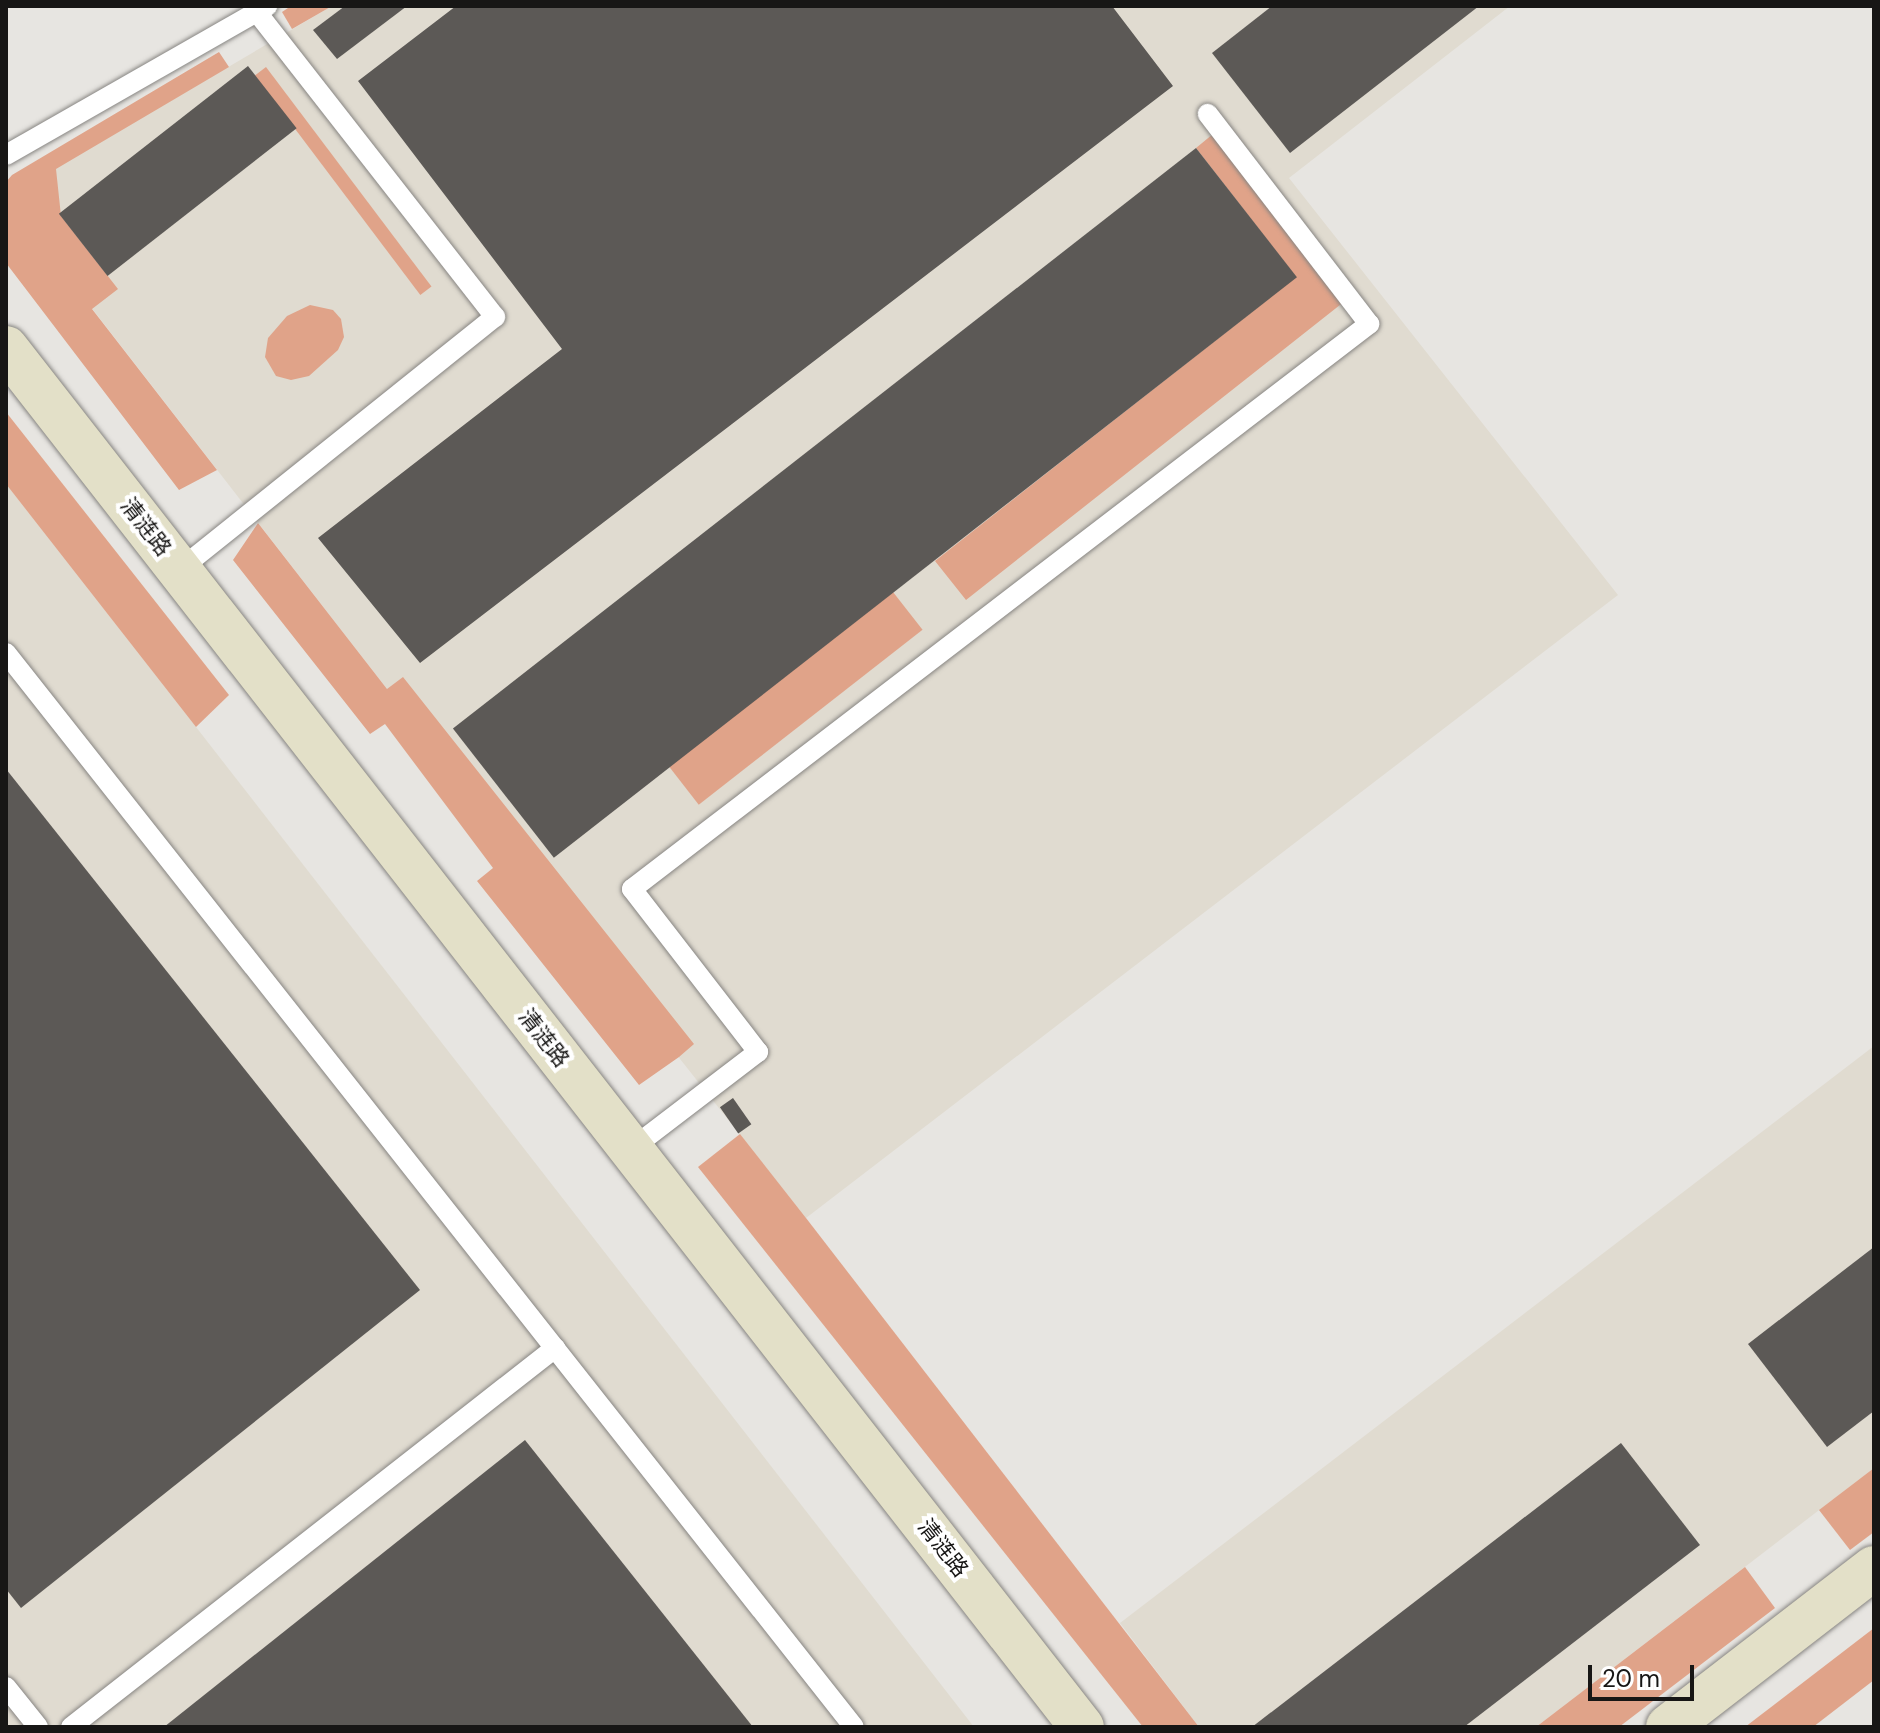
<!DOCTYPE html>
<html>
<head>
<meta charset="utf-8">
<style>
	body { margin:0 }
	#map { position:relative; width:1880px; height:1733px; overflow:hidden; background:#e7e5e1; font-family:"DM Sans","Noto Sans SC",sans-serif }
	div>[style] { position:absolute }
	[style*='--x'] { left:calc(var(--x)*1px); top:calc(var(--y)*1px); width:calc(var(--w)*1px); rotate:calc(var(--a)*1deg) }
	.built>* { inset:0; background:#e0dbd0 }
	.green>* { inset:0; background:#e0a389; transform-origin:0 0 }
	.building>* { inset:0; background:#5c5956; transform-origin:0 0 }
	.roads { filter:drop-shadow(0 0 2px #878582) drop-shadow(0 0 2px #878582) }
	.lane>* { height:20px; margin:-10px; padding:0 10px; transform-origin:10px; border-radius:10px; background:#fff }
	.secondary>* { height:44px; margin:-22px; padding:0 22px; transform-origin:22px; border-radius:22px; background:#e3e0c8 }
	span { translate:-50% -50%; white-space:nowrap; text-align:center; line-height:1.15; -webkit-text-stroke:8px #fff; paint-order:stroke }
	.street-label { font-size:22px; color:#171615 }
	.frame { position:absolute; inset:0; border:8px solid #171615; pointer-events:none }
	.scale { position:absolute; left:1588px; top:1665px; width:106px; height:36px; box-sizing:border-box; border:4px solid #171615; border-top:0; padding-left:10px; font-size:24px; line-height:28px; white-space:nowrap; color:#171615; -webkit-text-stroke:6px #fff; paint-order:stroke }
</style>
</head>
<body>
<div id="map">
	<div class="built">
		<i style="clip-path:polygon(332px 6px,1510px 6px,1289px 178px,1618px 595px,806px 1218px,387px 689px,32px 231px,46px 174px)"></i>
		<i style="clip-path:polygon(6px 484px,196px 727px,974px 1727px,6px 1727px)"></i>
		<i style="clip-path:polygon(1874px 1046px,1874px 1468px,1536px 1727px,1199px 1727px,1120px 1623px)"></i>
	</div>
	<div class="green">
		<i style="clip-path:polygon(291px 6px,332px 6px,292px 29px,282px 12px)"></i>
		<i style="clip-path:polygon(219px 52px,229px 67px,56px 169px,61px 216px,118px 289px,92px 309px,217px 470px,179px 490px,6px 263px,6px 182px,12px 175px)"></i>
		<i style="left:266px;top:67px;width:275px;height:14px;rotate:53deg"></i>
		<i style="clip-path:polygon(1213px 134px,1345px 301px,966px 600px,935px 561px,1296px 277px,1196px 148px)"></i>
		<i style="clip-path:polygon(310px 305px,333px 310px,341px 319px,344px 337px,338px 350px,309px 376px,291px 380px,276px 376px,265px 357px,268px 338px,287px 316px)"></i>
		<i style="clip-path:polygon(6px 412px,229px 695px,196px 727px,6px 484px)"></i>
		<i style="clip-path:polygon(258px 523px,387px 689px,403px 677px,694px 1044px,679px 1057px,639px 1085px,477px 881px,493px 868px,385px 724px,370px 734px,233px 560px)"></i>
		<i style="left:893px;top:592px;width:48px;height:284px;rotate:52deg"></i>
		<i style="clip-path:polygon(740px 1134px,806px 1218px,1199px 1727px,1143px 1727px,698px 1167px)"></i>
		<i style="clip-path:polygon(1874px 1468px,1874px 1532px,1850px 1550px,1819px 1510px)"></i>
		<i style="clip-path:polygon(1745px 1567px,1775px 1608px,1619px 1727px,1536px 1727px)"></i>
		<i style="clip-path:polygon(1874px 1628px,1874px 1680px,1813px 1727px,1745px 1727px)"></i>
	</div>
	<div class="building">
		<i style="clip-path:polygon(345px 6px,407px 6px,337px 59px,313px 30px)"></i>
		<i style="clip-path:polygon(456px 6px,1112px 6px,1173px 86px,420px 663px,318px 538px,562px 349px,358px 81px)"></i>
		<i style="clip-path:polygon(1272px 6px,1479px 6px,1290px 153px,1212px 53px)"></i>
		<i style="left:248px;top:66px;width:79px;height:240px;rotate:52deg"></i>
		<i style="left:1196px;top:148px;width:164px;height:943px;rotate:52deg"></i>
		<i style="clip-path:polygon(6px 769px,420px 1290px,21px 1608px,6px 1589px)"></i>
		<i style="left:733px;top:1098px;width:32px;height:16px;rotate:55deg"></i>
		<i style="clip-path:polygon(1874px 1247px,1874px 1411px,1827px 1447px,1748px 1344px)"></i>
		<i style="clip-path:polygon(525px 1440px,753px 1727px,164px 1727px)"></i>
		<i style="clip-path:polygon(1621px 1443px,1700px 1545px,1464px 1727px,1252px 1727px)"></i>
	</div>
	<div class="roads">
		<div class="lane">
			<i style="--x:6;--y:155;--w:301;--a:-29.7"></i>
			<i style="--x:179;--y:570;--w:405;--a:-38.7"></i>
			<i style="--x:495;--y:317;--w:387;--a:-128"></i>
			<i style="--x:6;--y:653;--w:1368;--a:51.71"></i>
			<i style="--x:631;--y:1149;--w:160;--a:-37.4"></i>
			<i style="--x:758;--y:1052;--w:206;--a:-127.7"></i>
			<i style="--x:632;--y:889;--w:929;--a:-37.47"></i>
			<i style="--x:1369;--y:324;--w:265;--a:-127.5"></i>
			<i style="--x:6;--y:1687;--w:51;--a:51.3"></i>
			<i style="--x:71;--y:1727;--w:615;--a:-38.06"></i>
		</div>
		<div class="secondary">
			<i style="--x:6;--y:348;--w:1749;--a:52.04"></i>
			<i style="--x:1668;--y:1727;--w:260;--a:-37.7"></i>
		</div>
	</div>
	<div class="street-label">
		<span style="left:146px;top:527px;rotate:52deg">清涟路</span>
		<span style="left:544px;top:1038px;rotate:52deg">清涟路</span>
		<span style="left:943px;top:1548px;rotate:52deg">清涟路</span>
	</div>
	<div class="frame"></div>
	<div class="scale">20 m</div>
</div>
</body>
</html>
